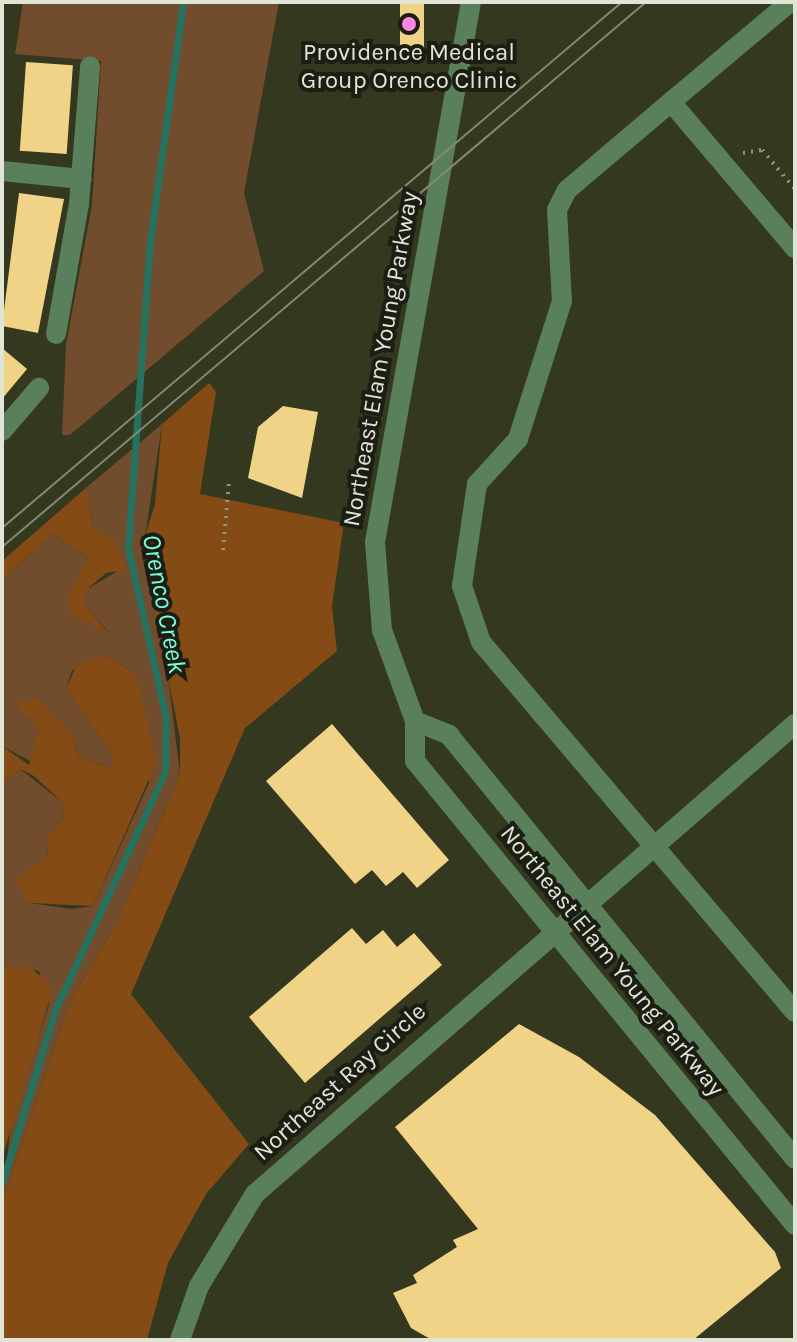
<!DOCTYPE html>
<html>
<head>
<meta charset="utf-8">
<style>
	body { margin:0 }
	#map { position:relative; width:797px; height:1342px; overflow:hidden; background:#34381e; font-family:Karla,sans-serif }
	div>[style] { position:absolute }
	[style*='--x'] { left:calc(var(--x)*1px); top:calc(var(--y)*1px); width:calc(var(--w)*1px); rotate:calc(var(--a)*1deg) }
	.green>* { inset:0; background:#714c2d }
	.forest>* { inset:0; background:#844c14 }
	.stream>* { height:7px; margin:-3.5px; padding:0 3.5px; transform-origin:3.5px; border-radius:3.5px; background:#25725f }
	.building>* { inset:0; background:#f1d387; transform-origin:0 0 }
	.path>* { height:4px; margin-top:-2px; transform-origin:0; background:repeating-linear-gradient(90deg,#919580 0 2px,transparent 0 8px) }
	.minor>* { height:20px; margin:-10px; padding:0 10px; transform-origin:10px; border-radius:10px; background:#59805a }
	.tram>* { height:2px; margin:-1px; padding:0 1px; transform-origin:1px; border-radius:1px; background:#858973 }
	.dots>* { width:22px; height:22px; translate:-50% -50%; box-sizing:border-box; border:4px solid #1c1e13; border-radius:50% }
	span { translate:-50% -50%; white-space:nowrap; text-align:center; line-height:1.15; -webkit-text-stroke:8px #1c1e13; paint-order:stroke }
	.poi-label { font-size:24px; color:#e1e5d5 }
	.street-label { font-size:24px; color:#e1e5d5 }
	.water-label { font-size:26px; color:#77ffda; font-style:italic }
	.frame { position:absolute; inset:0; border:4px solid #e1e5d5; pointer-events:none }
</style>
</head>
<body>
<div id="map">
	<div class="green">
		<i style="clip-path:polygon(23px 2px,279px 2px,244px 193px,264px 271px,70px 435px,62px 435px,66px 344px,92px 205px,101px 61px,15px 54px)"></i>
		<i style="clip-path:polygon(162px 424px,142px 557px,165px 651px,180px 774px,118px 921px,71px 999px,2px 1202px,12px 1117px,49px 1005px,39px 971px,2px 967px,2px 784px,20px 769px,62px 802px,64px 818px,46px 837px,48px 855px,29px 903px,72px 909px,93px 906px,149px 783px,137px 675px,105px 655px,72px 670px,66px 689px,112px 753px,112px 769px,78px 757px,73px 734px,41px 705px,14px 704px,39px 728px,32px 762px,2px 746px,2px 579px,53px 534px,88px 558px,71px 615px,109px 633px,84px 604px,84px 591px,116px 572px,93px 528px,87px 487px)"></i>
	</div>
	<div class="forest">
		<i style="clip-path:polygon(209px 383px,216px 392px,200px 494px,344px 523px,332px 606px,337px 651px,245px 728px,131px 994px,249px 1144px,206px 1194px,168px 1263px,147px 1340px,2px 1340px,2px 1202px,71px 999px,118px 921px,180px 774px,180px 738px,142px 545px,155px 504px,162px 424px)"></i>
		<i style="clip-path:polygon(87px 487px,93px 528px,115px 540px,126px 570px,106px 573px,84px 592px,84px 604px,109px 634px,71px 615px,68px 599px,88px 558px,53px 534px,2px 579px,2px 561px)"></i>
		<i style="clip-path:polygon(105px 655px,137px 675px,156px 763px,93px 906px,29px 903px,16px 880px,48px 855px,46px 837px,64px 818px,62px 802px,34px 776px,20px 769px,2px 784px,2px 746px,29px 765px,39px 728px,14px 704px,37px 699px,73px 734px,78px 757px,112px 769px,112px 753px,66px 689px,76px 666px)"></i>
		<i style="clip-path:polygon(27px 966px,49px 982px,51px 995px,2px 1159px,2px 967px)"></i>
	</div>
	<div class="stream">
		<i style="--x:2;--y:1183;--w:183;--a:-72.9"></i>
		<i style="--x:56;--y:1008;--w:260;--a:-65.2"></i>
		<i style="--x:165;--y:772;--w:54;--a:-88.9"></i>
		<i style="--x:166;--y:718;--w:174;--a:-102.6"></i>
		<i style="--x:128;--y:548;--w:308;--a:-85.9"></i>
		<i style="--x:150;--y:241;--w:241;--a:-82.1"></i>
	</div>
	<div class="building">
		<i style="left:400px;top:2px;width:24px;height:46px"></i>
		<i style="left:26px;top:62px;width:47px;height:89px;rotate:4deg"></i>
		<i style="clip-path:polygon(19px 193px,64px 199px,38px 333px,2px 326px)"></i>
		<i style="clip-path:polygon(2px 348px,27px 369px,2px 399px)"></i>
		<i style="clip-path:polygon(283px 406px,318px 412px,302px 498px,248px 478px,258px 427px)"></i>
		<i style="clip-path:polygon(332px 724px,449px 860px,417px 888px,403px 872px,386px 886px,372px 870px,355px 884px,266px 781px)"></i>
		<i style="clip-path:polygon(352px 928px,366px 944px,383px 930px,397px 947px,414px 933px,442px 965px,305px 1083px,249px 1017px)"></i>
		<i style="clip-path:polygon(519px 1024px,579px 1057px,655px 1115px,775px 1252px,781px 1268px,693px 1340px,432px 1340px,411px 1328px,393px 1293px,417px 1283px,413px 1275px,457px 1247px,453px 1240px,478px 1229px,395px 1127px)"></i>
	</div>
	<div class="path">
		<i style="--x:743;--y:153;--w:19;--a:-9"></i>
		<i style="--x:762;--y:150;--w:51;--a:49.8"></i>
		<i style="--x:223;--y:550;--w:69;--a:-85"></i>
	</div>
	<div class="minor">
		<i style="--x:471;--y:2;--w:548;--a:100.08"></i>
		<i style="--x:375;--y:542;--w:88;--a:85.5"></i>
		<i style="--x:382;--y:630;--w:97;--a:70.1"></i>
		<i style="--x:415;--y:721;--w:40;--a:90"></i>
		<i style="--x:415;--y:761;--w:600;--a:50.68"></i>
		<i style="--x:790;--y:2;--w:155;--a:140"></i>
		<i style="--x:671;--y:102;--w:192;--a:49.7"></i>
		<i style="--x:671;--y:102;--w:136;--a:139.8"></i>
		<i style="--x:567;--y:190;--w:22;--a:117"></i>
		<i style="--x:557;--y:210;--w:91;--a:86.9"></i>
		<i style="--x:562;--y:301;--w:145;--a:107.7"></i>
		<i style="--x:518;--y:439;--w:61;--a:132.3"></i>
		<i style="--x:477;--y:484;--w:103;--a:98.4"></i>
		<i style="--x:462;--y:586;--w:59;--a:71.3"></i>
		<i style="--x:481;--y:642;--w:485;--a:49.7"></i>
		<i style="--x:2;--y:171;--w:80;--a:5.7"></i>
		<i style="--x:56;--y:334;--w:132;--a:-80"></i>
		<i style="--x:79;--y:204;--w:138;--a:-85.4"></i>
		<i style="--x:2;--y:431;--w:57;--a:-49.3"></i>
		<i style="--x:415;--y:721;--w:37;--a:22"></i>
		<i style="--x:449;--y:735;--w:547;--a:50.78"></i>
		<i style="--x:180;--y:1340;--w:57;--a:-70.6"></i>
		<i style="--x:199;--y:1286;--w:108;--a:-58.7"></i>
		<i style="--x:255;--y:1194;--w:716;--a:-41.04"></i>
	</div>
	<div class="tram">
		<i style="--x:2;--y:528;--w:813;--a:-40.31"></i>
		<i style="--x:2;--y:547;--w:844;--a:-40.24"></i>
	</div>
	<div class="dots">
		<i style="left:409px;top:24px;background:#fc86e4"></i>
	</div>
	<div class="poi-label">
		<span style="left:409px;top:67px">Providence Medical<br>Group Orenco Clinic</span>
	</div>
	<div class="street-label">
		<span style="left:381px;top:359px;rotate:-80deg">Northeast Elam Young Parkway</span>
		<span style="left:612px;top:961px;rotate:51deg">Northeast Elam Young Parkway</span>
		<span style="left:340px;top:1082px;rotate:-42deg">Northeast Ray Circle</span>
	</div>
	<div class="water-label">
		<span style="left:164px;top:604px;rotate:79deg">Orenco Creek</span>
	</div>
	<div class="frame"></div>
</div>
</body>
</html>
